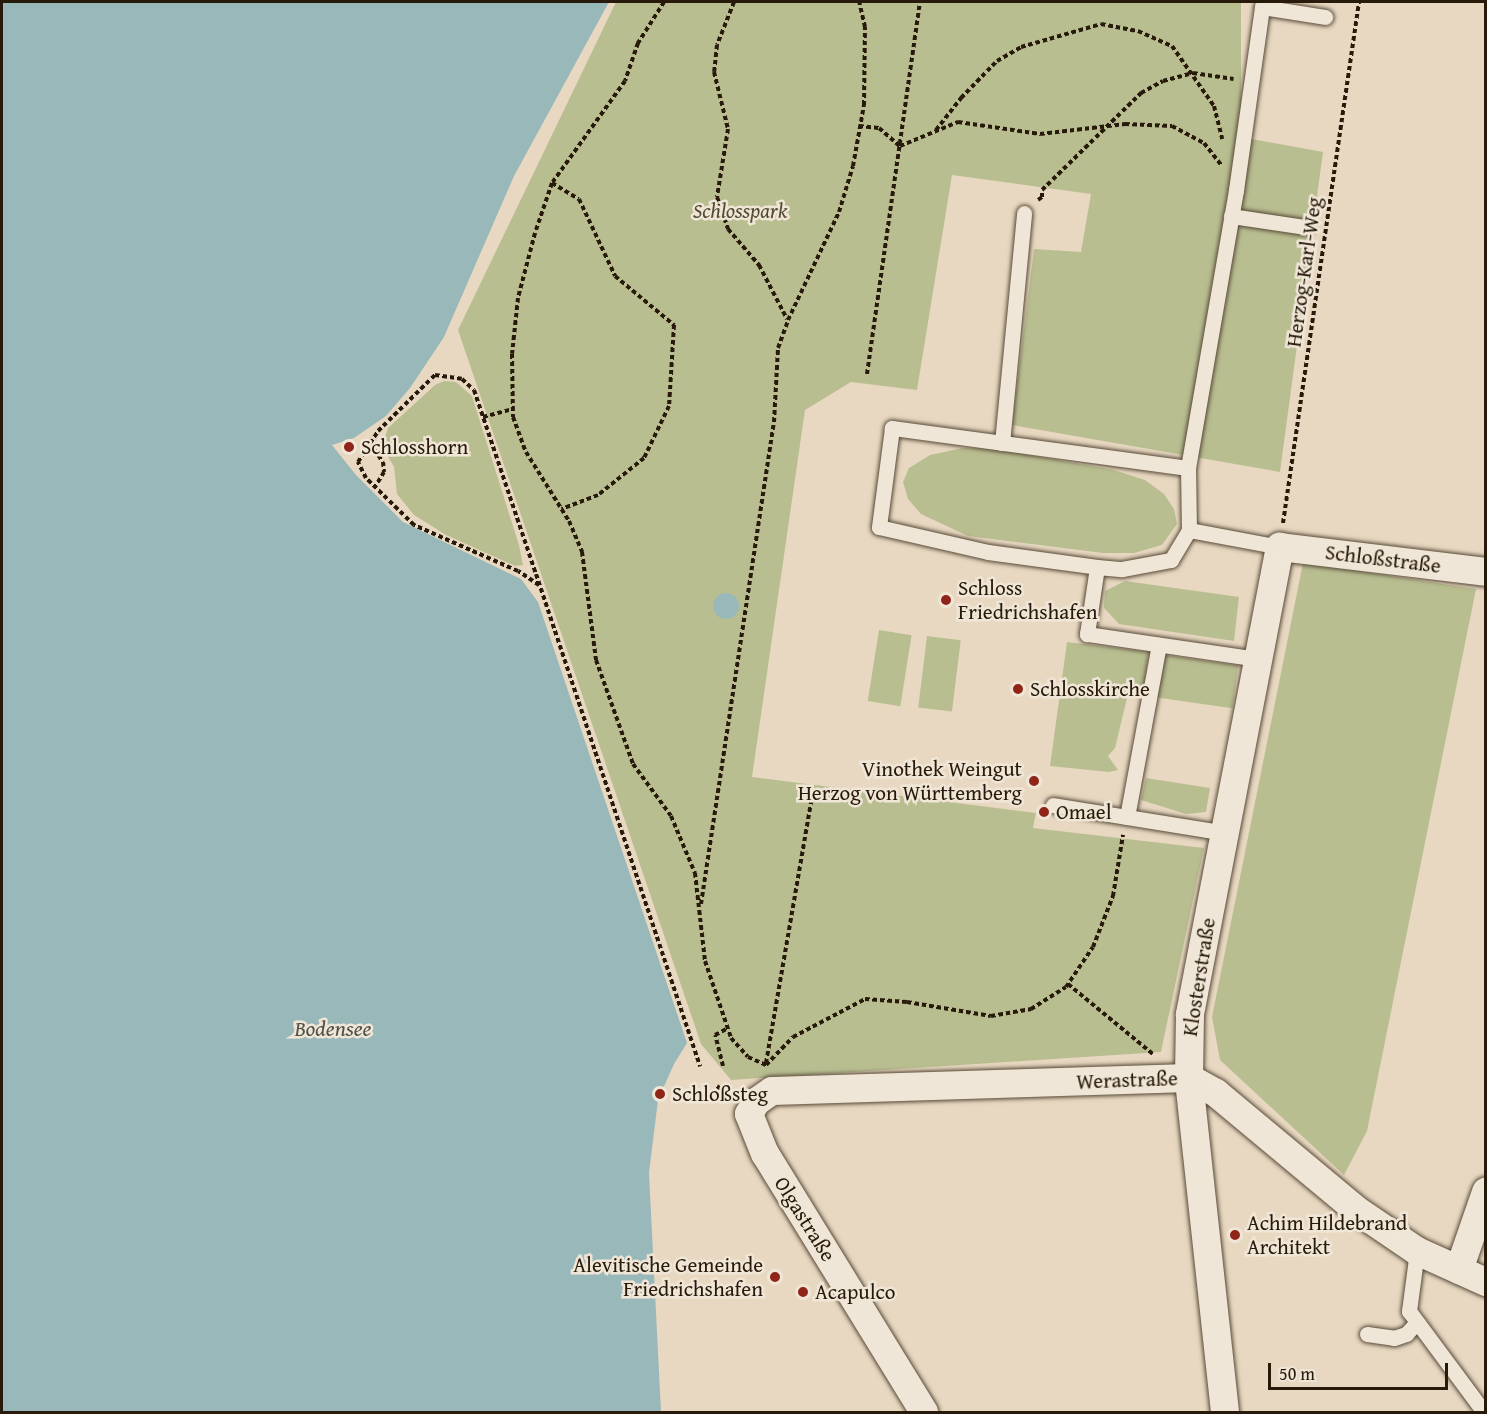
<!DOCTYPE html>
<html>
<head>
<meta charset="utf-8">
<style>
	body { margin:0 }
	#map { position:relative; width:1487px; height:1414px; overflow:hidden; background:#e8d8c1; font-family:"Gentium Book Plus",serif }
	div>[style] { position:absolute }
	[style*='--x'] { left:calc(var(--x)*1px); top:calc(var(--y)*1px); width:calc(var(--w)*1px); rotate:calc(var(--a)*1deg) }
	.green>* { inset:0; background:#b9be91; transform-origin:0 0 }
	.water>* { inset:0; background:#99b8ba }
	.round { border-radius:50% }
	.path>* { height:4px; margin-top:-2px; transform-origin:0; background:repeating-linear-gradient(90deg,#281a0a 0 4.5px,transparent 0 7.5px) }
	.roads { filter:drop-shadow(0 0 2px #584a38) drop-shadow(0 0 2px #584a38) }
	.service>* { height:15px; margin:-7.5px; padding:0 7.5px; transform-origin:7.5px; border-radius:7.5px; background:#f0e6d7 }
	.minor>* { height:28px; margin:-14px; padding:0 14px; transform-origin:14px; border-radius:14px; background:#f0e6d7 }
	.dots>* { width:16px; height:16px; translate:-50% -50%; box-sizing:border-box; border:3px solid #f0e6d7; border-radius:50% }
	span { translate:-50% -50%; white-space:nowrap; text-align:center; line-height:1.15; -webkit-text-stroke:5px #f0e6d7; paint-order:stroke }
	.park-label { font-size:21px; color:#544b32; font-style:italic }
	.street-label { font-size:21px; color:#281a0a }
	.poi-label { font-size:21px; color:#281a0a }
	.left { translate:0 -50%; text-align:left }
	.right { translate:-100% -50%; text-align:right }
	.water-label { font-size:22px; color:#505148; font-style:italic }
	.frame { position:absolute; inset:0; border:3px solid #281a0a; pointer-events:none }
	.scale { position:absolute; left:1268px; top:1363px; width:180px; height:27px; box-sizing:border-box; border:3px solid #281a0a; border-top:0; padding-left:8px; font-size:18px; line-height:21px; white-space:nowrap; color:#281a0a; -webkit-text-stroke:4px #f0e6d7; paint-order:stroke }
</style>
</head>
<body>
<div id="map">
	<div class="green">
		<i style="clip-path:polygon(616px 2px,1241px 2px,1241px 137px,1323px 152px,1280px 472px,1012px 425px,1034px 249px,1081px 252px,1091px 194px,952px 175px,917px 390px,851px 382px,805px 410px,752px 777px,1036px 813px,1033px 828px,1204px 848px,1161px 1052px,731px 1080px,701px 1044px,458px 330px)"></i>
		<i style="clip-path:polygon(444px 381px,456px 382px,472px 396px,519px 545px,523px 565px,515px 566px,446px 535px,414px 515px,397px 494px,394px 467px,382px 446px,388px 428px,435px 385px)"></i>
		<i style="clip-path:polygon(963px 448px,995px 449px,1114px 470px,1145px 480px,1164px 494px,1174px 509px,1177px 524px,1162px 545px,1134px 553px,1103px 553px,968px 536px,921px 514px,908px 499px,903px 482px,909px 468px,930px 455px)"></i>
		<i style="clip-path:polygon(1303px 563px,1476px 589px,1367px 1131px,1344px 1175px,1220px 1060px,1212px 1017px)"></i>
		<i style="clip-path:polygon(1125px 581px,1239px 597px,1234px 641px,1119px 624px,1104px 608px,1105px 591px)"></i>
		<i style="left:879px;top:630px;width:33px;height:72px;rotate:9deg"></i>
		<i style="left:927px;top:636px;width:34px;height:72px;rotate:7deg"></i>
		<i style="clip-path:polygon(1067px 642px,1149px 652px,1142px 699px,1129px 690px,1115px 748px,1108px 756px,1118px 770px,1109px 772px,1050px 766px)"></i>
		<i style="left:1163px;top:655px;width:76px;height:43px;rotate:8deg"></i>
		<i style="clip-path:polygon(1146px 778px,1210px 788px,1206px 812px,1186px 814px,1141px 800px)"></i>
	</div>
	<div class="water">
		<i style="clip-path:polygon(2px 2px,609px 2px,514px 176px,444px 337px,410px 388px,386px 416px,354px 438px,332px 445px,356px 475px,403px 522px,521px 579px,538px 602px,687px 1043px,674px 1064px,658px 1100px,649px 1173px,661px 1412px,2px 1412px)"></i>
		<i class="round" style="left:713px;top:593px;width:26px;height:26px"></i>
	</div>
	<div class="path">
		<i style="--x:664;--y:2;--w:49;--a:122.4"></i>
		<i style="--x:638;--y:43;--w:40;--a:108.9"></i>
		<i style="--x:625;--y:81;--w:125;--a:125.6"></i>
		<i style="--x:552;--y:183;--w:53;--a:108.8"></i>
		<i style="--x:535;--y:233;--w:67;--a:104.7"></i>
		<i style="--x:518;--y:298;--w:56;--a:96.1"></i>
		<i style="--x:512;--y:354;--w:63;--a:89.1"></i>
		<i style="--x:513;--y:417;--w:37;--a:70"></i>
		<i style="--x:526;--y:452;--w:81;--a:58.1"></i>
		<i style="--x:569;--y:521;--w:34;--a:67"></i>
		<i style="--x:582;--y:552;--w:109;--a:82.6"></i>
		<i style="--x:596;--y:660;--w:110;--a:70.4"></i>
		<i style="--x:633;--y:764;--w:64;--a:53.8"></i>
		<i style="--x:671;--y:816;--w:62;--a:67.2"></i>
		<i style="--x:695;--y:873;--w:89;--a:83.5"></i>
		<i style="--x:705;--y:961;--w:81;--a:71.3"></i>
		<i style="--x:731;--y:1038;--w:25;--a:48"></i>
		<i style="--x:748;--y:1057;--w:20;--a:24"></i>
		<i style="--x:766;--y:1065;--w:39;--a:-46"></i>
		<i style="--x:793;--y:1037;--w:81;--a:-27.8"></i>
		<i style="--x:865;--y:999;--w:42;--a:4.1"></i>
		<i style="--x:907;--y:1002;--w:85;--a:9.5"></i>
		<i style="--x:991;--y:1016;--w:41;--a:-9.9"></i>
		<i style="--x:1031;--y:1009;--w:41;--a:-32.2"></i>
		<i style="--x:1066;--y:987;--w:48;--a:-56"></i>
		<i style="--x:1093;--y:947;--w:55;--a:-68.6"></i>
		<i style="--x:1113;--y:896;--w:62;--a:-80.7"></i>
		<i style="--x:734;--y:2;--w:46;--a:111.6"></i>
		<i style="--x:717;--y:45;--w:27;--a:96"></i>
		<i style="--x:714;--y:72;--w:59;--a:76.2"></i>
		<i style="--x:728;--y:129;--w:69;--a:99.2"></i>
		<i style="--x:717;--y:197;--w:34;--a:71"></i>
		<i style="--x:728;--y:229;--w:48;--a:49.3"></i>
		<i style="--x:759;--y:265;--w:61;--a:62.6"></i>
		<i style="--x:859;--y:126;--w:20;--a:6"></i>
		<i style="--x:879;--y:128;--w:28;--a:41"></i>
		<i style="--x:900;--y:146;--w:63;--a:-22.5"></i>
		<i style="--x:958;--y:122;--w:83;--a:8.3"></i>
		<i style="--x:1040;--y:134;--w:86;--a:-6.7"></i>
		<i style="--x:1125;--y:124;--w:47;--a:2.4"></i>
		<i style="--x:1172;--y:126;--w:36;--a:28"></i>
		<i style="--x:1204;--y:143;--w:28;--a:52"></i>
		<i style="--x:936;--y:130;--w:41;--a:-52"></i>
		<i style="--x:961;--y:98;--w:52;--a:-45.8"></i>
		<i style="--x:997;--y:61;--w:28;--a:-30"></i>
		<i style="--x:1021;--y:47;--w:83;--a:-16"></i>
		<i style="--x:1101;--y:24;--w:38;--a:11"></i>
		<i style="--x:1138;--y:31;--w:37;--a:24"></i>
		<i style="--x:1172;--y:46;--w:73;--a:55"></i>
		<i style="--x:1214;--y:106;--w:34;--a:76"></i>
		<i style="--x:552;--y:183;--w:31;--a:31"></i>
		<i style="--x:579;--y:199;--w:85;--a:64.9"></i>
		<i style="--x:615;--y:276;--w:77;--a:39.7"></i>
		<i style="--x:674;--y:325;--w:81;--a:93.5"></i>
		<i style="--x:669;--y:406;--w:58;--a:115.7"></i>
		<i style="--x:644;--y:458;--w:59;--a:141.2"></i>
		<i style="--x:598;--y:495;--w:39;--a:159"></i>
		<i style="--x:1038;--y:200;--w:5;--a:-37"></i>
		<i style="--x:1042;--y:197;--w:7;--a:-90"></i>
		<i style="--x:1042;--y:190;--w:139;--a:-44.4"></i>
		<i style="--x:1141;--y:93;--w:25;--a:-29"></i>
		<i style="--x:1163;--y:81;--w:31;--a:-15"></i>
		<i style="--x:1193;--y:73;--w:41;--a:8.3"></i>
		<i style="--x:867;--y:374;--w:376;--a:-81.9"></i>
		<i style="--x:483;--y:417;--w:31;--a:-15"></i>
		<i style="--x:370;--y:443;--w:23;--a:56"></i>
		<i style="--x:383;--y:462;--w:10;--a:84"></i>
		<i style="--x:384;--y:472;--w:17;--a:121"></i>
		<i style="--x:1283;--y:523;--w:527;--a:-81.7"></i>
		<i style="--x:539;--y:585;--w:25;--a:-146"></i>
		<i style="--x:518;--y:571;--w:114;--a:-156.1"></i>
		<i style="--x:414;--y:525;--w:67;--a:-135.6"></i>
		<i style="--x:366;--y:478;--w:18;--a:-117"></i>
		<i style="--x:358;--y:462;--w:37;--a:-57"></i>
		<i style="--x:378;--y:431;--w:80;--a:-44.5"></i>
		<i style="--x:435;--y:375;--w:27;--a:8"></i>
		<i style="--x:462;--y:379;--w:16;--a:43"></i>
		<i style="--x:474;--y:390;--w:194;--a:71.4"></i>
		<i style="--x:536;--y:574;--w:519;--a:71.57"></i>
		<i style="--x:701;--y:904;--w:487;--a:-81.4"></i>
		<i style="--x:774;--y:422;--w:74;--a:-86.9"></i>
		<i style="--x:778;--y:348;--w:30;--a:-70"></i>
		<i style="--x:788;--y:320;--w:119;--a:-64.7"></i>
		<i style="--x:839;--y:212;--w:48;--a:-73.1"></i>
		<i style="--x:853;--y:166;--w:62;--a:-79.8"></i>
		<i style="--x:864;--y:105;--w:78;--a:-89.3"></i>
		<i style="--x:865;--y:27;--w:26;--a:-103"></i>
		<i style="--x:1068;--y:984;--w:110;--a:39.5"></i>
		<i style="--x:766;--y:1063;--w:270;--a:-80.2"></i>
		<i style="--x:723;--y:1066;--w:32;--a:-104"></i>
		<i style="--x:715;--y:1035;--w:15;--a:-28"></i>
		<i style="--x:717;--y:1086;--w:18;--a:43"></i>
	</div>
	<div class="roads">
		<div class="service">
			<i style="--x:1231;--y:216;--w:75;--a:8.5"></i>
			<i style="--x:1002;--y:443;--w:231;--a:-84.5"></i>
			<i style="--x:1188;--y:468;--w:299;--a:-172.3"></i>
			<i style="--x:892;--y:428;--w:100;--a:97.5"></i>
			<i style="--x:879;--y:527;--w:112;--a:12.9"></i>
			<i style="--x:988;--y:552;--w:110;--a:7.8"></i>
			<i style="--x:1097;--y:567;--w:68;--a:98.5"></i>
			<i style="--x:1087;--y:634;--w:173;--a:8.3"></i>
			<i style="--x:1280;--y:547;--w:93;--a:-169.4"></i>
			<i style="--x:1189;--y:530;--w:62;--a:-90.9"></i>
			<i style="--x:1188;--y:468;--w:282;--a:-80.2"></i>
			<i style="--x:1236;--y:190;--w:185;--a:-81.9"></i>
			<i style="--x:1262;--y:7;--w:64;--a:9"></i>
			<i style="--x:1097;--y:567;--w:25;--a:5"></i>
			<i style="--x:1122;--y:569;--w:50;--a:-10.4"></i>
			<i style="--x:1171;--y:560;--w:35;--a:-59"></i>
			<i style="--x:1053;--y:805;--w:174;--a:9.2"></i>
			<i style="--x:1127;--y:817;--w:175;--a:-79.5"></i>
			<i style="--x:1417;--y:1251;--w:61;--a:97.6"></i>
			<i style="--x:1409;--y:1311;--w:126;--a:53.4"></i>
			<i style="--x:1367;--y:1334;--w:27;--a:8"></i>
			<i style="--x:1394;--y:1338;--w:13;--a:-18"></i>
			<i style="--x:1406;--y:1334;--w:16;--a:-47"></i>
		</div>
		<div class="minor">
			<i style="--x:1459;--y:1270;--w:83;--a:-70.9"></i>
			<i style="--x:924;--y:1412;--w:303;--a:-121.6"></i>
			<i style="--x:765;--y:1154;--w:43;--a:-111.8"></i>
			<i style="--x:749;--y:1114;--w:14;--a:-60"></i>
			<i style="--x:756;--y:1102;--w:19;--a:-35"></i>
			<i style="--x:772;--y:1091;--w:417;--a:-1.8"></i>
			<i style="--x:1189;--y:1078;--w:31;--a:29"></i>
			<i style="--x:1216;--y:1093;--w:181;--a:39.8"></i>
			<i style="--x:1355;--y:1209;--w:75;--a:34.1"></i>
			<i style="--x:1417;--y:1251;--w:76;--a:24.2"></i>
			<i style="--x:1225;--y:1412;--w:336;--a:-96.2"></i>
			<i style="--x:1189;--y:1078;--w:64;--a:-89.1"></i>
			<i style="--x:1190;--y:1014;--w:476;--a:-79.1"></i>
			<i style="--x:1280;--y:547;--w:208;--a:6.9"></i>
		</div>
	</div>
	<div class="dots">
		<i style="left:349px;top:447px;background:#8f2418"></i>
		<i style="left:946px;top:600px;background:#8f2418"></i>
		<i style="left:1018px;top:689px;background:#8f2418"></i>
		<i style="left:1034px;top:781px;background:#8f2418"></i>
		<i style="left:1044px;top:812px;background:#8f2418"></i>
		<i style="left:660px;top:1094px;background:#8f2418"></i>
		<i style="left:1235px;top:1235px;background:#8f2418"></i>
		<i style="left:775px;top:1277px;background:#8f2418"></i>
		<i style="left:803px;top:1292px;background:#8f2418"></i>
	</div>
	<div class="park-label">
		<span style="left:740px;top:211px">Schlosspark</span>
	</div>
	<div class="street-label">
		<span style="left:1304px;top:272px;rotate:-82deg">Herzog-Karl-Weg</span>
		<span style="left:1383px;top:559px;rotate:7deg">Schloßstraße</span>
		<span style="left:1199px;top:977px;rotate:-81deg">Klosterstraße</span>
		<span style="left:1127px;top:1080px;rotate:-2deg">Werastraße</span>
		<span style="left:805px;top:1219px;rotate:58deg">Olgastraße</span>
	</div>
	<div class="poi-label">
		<span class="left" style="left:361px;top:447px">Schlosshorn</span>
		<span class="left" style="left:958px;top:600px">Schloss<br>Friedrichshafen</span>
		<span class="left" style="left:1030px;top:689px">Schlosskirche</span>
		<span class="right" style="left:1022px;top:781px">Vinothek Weingut<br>Herzog von Württemberg</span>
		<span class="left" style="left:1056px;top:812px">Omael</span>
		<span class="left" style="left:672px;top:1094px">Schloßsteg</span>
		<span class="left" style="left:1247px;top:1235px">Achim Hildebrand<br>Architekt</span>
		<span class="right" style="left:763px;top:1277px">Alevitische Gemeinde<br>Friedrichshafen</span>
		<span class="left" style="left:815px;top:1292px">Acapulco</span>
	</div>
	<div class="water-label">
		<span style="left:333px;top:1029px">Bodensee</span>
	</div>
	<div class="frame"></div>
	<div class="scale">50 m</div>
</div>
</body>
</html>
